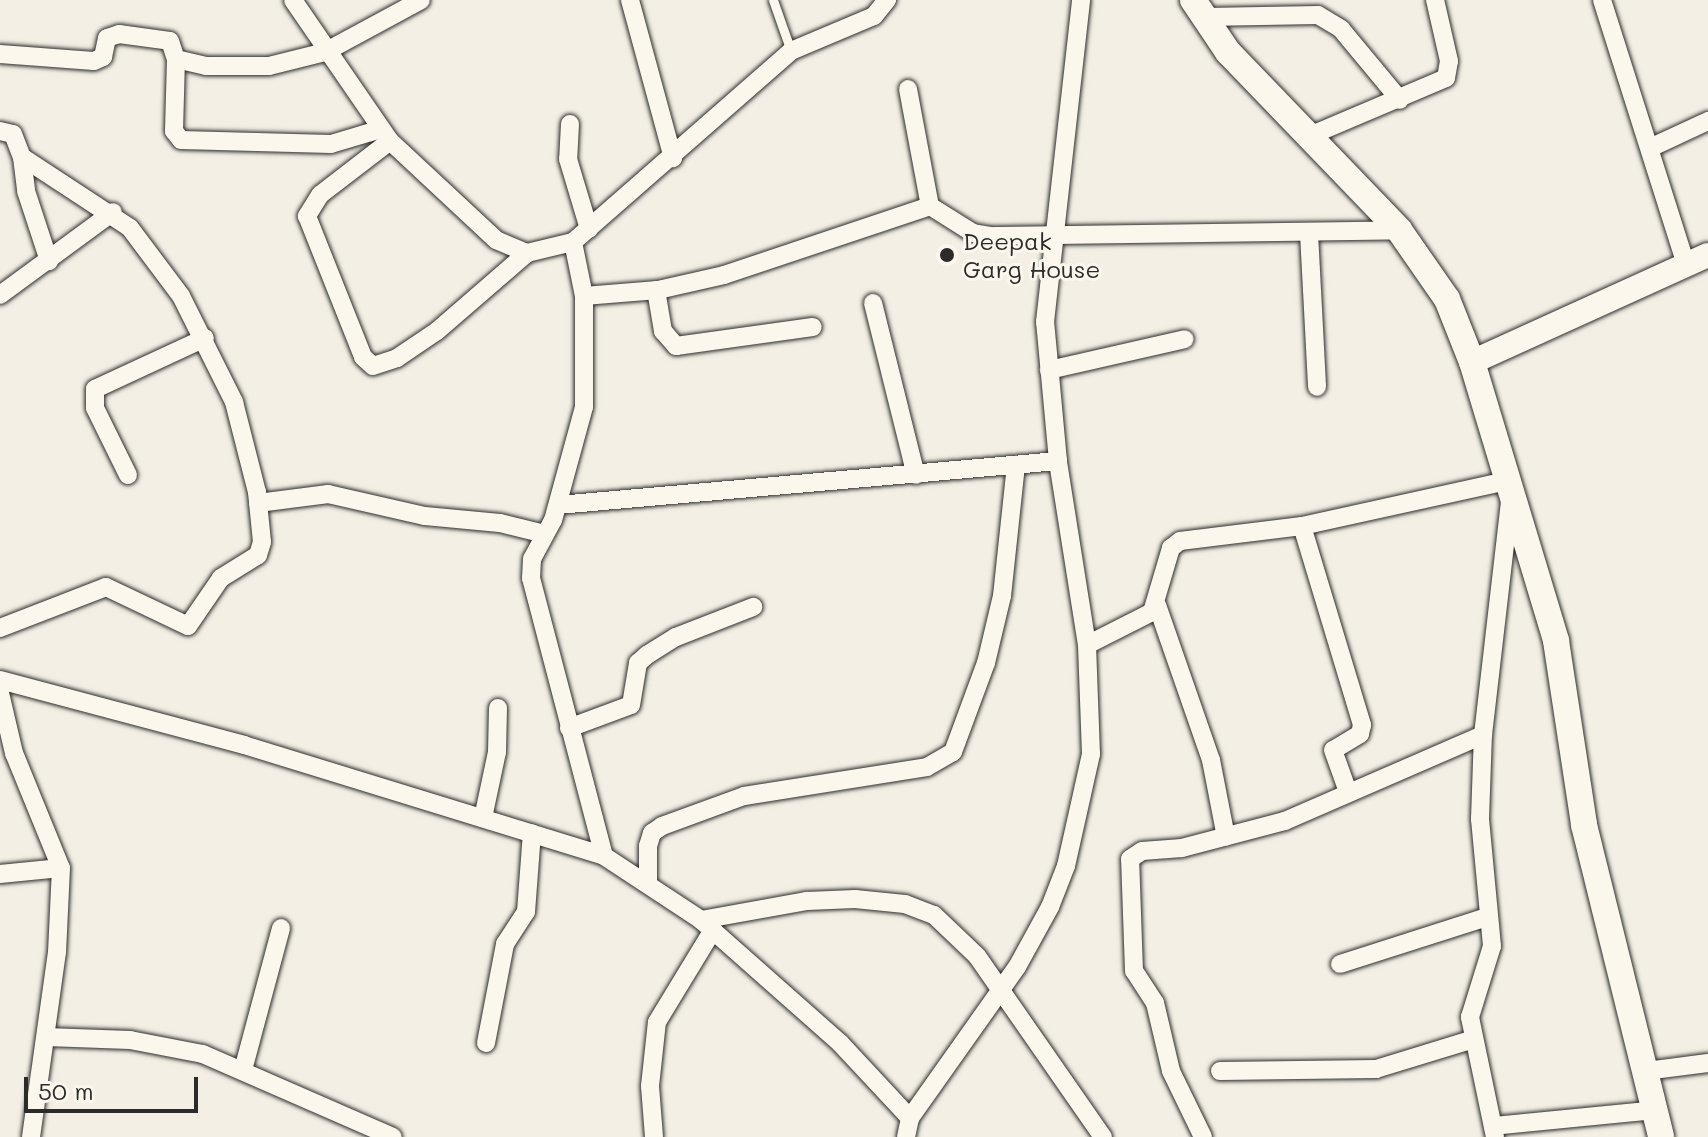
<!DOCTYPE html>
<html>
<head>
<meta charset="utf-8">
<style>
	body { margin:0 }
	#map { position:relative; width:1708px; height:1137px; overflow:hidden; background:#f3efe4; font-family:Mali,sans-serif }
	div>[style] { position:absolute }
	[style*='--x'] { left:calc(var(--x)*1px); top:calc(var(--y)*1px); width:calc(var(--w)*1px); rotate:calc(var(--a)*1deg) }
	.roads { filter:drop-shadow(0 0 2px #2b2b2b) drop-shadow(0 0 2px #2b2b2b) }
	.service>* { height:9px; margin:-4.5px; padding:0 4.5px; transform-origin:4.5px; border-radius:4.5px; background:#fbf7ec }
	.minor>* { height:18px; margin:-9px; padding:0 9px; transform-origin:9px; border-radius:9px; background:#fbf7ec }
	.tertiary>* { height:24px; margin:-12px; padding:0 12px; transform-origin:12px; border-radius:12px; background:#fbf7ec }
	.secondary>* { height:26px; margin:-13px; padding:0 13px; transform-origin:13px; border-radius:13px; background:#fbf7ec }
	.dots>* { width:22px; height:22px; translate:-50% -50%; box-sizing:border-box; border:4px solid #fbf7ec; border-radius:50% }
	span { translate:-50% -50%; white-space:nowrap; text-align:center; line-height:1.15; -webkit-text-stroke:6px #fbf7ec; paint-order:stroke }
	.poi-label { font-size:24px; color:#2b2b2b }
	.left { translate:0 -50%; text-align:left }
	.scale { position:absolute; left:24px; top:1077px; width:174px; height:36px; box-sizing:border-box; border:4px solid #2b2b2b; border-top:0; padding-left:10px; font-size:24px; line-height:28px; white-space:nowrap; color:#2b2b2b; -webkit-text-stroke:6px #fbf7ec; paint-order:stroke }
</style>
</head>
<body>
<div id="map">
	<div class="roads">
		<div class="service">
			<i style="--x:773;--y:0;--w:54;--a:70.6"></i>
		</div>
		<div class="minor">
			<i style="--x:293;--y:0;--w:171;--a:55.5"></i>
			<i style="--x:390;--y:141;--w:145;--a:43"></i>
			<i style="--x:496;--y:240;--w:34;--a:23"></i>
			<i style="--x:527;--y:253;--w:47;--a:-13.4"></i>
			<i style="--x:573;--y:242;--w:290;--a:-41.2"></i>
			<i style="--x:791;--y:51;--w:90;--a:-22.9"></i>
			<i style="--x:874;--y:16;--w:21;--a:-51"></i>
			<i style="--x:630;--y:0;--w:164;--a:74.8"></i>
			<i style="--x:1602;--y:0;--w:278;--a:72.4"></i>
			<i style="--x:1205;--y:17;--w:113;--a:-1"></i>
			<i style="--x:1318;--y:15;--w:27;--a:31"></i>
			<i style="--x:1341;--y:29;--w:92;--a:50.3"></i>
			<i style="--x:0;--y:54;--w:94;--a:4.3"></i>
			<i style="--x:94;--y:61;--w:10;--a:-24"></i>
			<i style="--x:103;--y:57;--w:19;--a:-78"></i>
			<i style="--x:107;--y:38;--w:13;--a:-18"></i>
			<i style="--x:119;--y:34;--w:51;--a:7.8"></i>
			<i style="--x:170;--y:41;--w:19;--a:72"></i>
			<i style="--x:176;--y:59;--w:31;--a:13"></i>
			<i style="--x:206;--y:66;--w:63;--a:0"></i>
			<i style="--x:269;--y:66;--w:58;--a:-14"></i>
			<i style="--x:325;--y:52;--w:109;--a:-28.4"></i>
			<i style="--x:176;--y:59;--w:72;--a:91.6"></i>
			<i style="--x:174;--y:131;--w:11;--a:52"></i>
			<i style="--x:181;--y:140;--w:150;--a:1.5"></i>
			<i style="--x:331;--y:144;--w:52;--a:-16.7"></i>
			<i style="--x:908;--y:89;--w:119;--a:79.4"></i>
			<i style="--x:570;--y:124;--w:35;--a:93"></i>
			<i style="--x:568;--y:159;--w:73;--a:73.3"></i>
			<i style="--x:0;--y:131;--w:13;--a:13"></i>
			<i style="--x:13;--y:134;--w:25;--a:69"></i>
			<i style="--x:22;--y:157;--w:129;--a:33.3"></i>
			<i style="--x:130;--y:228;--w:85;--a:53.1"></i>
			<i style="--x:181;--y:296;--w:119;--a:63.4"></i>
			<i style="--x:234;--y:402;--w:93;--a:75.7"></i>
			<i style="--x:257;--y:492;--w:50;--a:84.3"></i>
			<i style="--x:262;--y:542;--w:14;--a:107"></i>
			<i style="--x:258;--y:555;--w:44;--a:148.1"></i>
			<i style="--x:221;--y:578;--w:58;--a:124.5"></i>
			<i style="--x:188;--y:626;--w:91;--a:-154.6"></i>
			<i style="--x:106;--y:587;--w:114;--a:158.9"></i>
			<i style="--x:1307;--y:137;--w:151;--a:-23"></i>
			<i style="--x:1446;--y:78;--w:17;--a:-80"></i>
			<i style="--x:1449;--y:61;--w:63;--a:-102.9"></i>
			<i style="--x:390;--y:141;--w:88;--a:142.4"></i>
			<i style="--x:320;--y:195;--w:25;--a:122"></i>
			<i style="--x:307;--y:216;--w:152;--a:68.3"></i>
			<i style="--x:363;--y:357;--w:13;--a:42"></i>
			<i style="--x:373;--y:366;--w:25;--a:-18"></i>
			<i style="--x:397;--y:358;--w:48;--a:-34"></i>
			<i style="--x:437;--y:331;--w:119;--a:-40.9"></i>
			<i style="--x:1652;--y:147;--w:62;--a:-24.9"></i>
			<i style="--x:22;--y:157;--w:34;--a:83"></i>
			<i style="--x:26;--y:191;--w:74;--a:71.8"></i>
			<i style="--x:1309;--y:233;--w:154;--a:87"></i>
			<i style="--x:573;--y:242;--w:55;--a:78.5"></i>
			<i style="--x:584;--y:296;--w:111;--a:90"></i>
			<i style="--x:584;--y:407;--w:117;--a:105.3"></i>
			<i style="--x:553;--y:520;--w:44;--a:118.3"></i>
			<i style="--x:532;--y:559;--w:19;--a:93"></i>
			<i style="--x:531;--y:578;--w:287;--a:75.3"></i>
			<i style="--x:656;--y:290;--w:42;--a:80.3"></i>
			<i style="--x:663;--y:331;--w:20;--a:49"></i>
			<i style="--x:676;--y:346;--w:138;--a:-7.9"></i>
			<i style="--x:0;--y:295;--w:140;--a:-36.3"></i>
			<i style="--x:584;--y:296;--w:74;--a:-4.6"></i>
			<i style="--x:658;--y:290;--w:68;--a:-12.8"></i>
			<i style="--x:724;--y:275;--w:217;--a:-18.5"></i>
			<i style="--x:930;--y:206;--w:51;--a:32.1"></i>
			<i style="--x:973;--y:233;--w:17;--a:10"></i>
			<i style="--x:990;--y:236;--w:409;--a:-0.8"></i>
			<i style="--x:873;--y:303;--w:177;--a:76"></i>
			<i style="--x:1049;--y:370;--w:139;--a:-12.8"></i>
			<i style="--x:128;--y:475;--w:75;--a:-116.2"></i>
			<i style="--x:95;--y:408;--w:19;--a:-90"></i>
			<i style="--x:95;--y:389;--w:121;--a:-24.9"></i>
			<i style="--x:258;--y:503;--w:71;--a:-7.3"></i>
			<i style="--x:328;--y:494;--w:99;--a:12.8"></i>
			<i style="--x:425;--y:516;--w:75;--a:5.3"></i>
			<i style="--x:500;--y:523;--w:46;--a:13.7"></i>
			<i style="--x:558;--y:505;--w:502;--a:-5.03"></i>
			<i style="--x:1302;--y:526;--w:208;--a:73.2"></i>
			<i style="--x:1362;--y:725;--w:9;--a:103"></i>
			<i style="--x:1360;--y:734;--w:31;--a:149"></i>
			<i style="--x:1333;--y:750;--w:45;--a:70.3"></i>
			<i style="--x:1157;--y:605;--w:164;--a:70.8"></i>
			<i style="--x:1211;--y:760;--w:78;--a:79"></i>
			<i style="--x:1087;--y:645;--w:73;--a:-26.9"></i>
			<i style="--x:1152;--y:612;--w:67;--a:-73.5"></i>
			<i style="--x:1171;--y:548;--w:11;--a:-38"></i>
			<i style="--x:1180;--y:541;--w:123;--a:-7"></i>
			<i style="--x:1302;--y:526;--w:210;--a:-12.4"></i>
			<i style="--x:0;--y:680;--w:253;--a:14.9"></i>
			<i style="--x:244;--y:745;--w:377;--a:17.1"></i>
			<i style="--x:604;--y:856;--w:116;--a:33.4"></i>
			<i style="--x:701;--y:920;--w:186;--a:41.5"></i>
			<i style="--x:840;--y:1043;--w:103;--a:47"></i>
			<i style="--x:0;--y:693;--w:62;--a:76.9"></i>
			<i style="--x:14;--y:753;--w:124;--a:67.8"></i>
			<i style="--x:61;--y:868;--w:84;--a:92.7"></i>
			<i style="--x:57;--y:952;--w:187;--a:98"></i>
			<i style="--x:569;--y:728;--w:66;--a:-20.4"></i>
			<i style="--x:631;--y:705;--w:43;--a:-80.5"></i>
			<i style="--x:638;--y:663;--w:12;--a:-42"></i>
			<i style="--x:647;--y:655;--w:34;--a:-32"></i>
			<i style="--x:676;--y:637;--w:83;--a:-21.3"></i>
			<i style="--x:483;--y:818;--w:67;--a:-78"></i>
			<i style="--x:497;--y:752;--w:44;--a:-88.7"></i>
			<i style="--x:0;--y:874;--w:61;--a:-5.6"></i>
			<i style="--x:648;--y:882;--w:36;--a:-90"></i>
			<i style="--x:648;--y:846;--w:14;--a:-73"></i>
			<i style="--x:652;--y:833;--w:12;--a:-35"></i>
			<i style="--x:662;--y:826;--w:87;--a:-20.1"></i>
			<i style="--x:744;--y:796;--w:185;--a:-9"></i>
			<i style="--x:927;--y:767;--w:30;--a:-30"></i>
			<i style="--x:953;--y:752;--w:95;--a:-69.7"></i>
			<i style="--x:986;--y:663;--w:69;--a:-76.6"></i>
			<i style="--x:1002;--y:596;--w:132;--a:-83.9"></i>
			<i style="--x:701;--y:920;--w:108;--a:-10.2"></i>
			<i style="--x:807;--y:901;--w:48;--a:-2.4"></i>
			<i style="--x:855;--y:899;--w:50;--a:5.7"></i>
			<i style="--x:905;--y:904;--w:31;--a:21"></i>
			<i style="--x:934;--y:915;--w:59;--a:43.6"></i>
			<i style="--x:977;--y:956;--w:221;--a:55.2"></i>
			<i style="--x:1340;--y:964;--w:154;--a:-17.7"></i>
			<i style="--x:46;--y:1037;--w:84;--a:2"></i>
			<i style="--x:130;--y:1040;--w:74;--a:10.9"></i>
			<i style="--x:203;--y:1054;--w:207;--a:23.6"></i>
			<i style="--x:486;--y:1043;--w:101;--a:-79.1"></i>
			<i style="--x:505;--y:944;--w:38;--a:-57"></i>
			<i style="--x:526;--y:912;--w:79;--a:-85.7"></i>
			<i style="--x:243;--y:1070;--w:147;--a:-75"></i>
			<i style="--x:1220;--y:1071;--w:156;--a:-0.7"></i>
			<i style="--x:1376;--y:1069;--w:102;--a:-17"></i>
			<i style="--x:1646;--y:1071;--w:63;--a:-7.4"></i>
			<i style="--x:1493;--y:1126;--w:164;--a:-5.6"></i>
			<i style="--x:654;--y:1137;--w:51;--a:-94.5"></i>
			<i style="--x:650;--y:1086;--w:64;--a:-83.8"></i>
			<i style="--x:657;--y:1022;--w:108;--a:-58.7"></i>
			<i style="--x:906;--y:1137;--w:19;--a:-78"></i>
			<i style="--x:910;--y:1118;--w:185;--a:-54.7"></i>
			<i style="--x:1017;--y:967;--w:68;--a:-61.2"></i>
			<i style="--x:1050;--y:907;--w:44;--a:-68.7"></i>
			<i style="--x:1066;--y:866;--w:115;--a:-77.4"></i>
			<i style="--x:1091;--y:754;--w:109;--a:-92.1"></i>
			<i style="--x:1087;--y:645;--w:186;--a:-99"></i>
			<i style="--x:1058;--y:461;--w:140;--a:-95.3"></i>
			<i style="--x:1045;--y:322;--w:324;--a:-83.6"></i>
			<i style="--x:1203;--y:1137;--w:73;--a:-115.9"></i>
			<i style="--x:1171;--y:1071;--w:70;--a:-103.2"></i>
			<i style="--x:1155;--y:1003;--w:38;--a:-123"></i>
			<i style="--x:1134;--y:971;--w:112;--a:-92"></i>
			<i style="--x:1130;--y:859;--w:14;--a:-34"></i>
			<i style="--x:1142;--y:851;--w:40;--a:-4.3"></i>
			<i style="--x:1182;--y:848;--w:106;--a:-14.7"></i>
			<i style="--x:1285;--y:821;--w:216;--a:-23.5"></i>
			<i style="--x:1495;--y:1137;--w:123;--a:-101.8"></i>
			<i style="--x:1470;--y:1017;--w:74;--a:-72.8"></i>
			<i style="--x:1492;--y:946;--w:128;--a:-95.4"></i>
			<i style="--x:1480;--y:819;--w:84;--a:-88"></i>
			<i style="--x:1483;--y:735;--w:235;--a:-83.4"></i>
		</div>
		<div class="tertiary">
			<i style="--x:1472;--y:362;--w:259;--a:-24.4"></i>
		</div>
		<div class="secondary">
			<i style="--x:1193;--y:0;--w:63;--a:56.1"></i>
			<i style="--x:1228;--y:52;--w:247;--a:46.1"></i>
			<i style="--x:1399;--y:230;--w:84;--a:55.2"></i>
			<i style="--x:1447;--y:299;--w:68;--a:68.4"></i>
			<i style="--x:1472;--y:362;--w:291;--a:73.2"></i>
			<i style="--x:1556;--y:641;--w:186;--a:81.3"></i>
			<i style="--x:1584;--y:825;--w:321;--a:76.1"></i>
		</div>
	</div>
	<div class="dots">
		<i style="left:947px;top:255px;background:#2b2b2b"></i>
	</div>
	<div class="poi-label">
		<span class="left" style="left:963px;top:255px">Deepak<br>Garg House</span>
	</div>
	<div class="scale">50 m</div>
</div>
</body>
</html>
